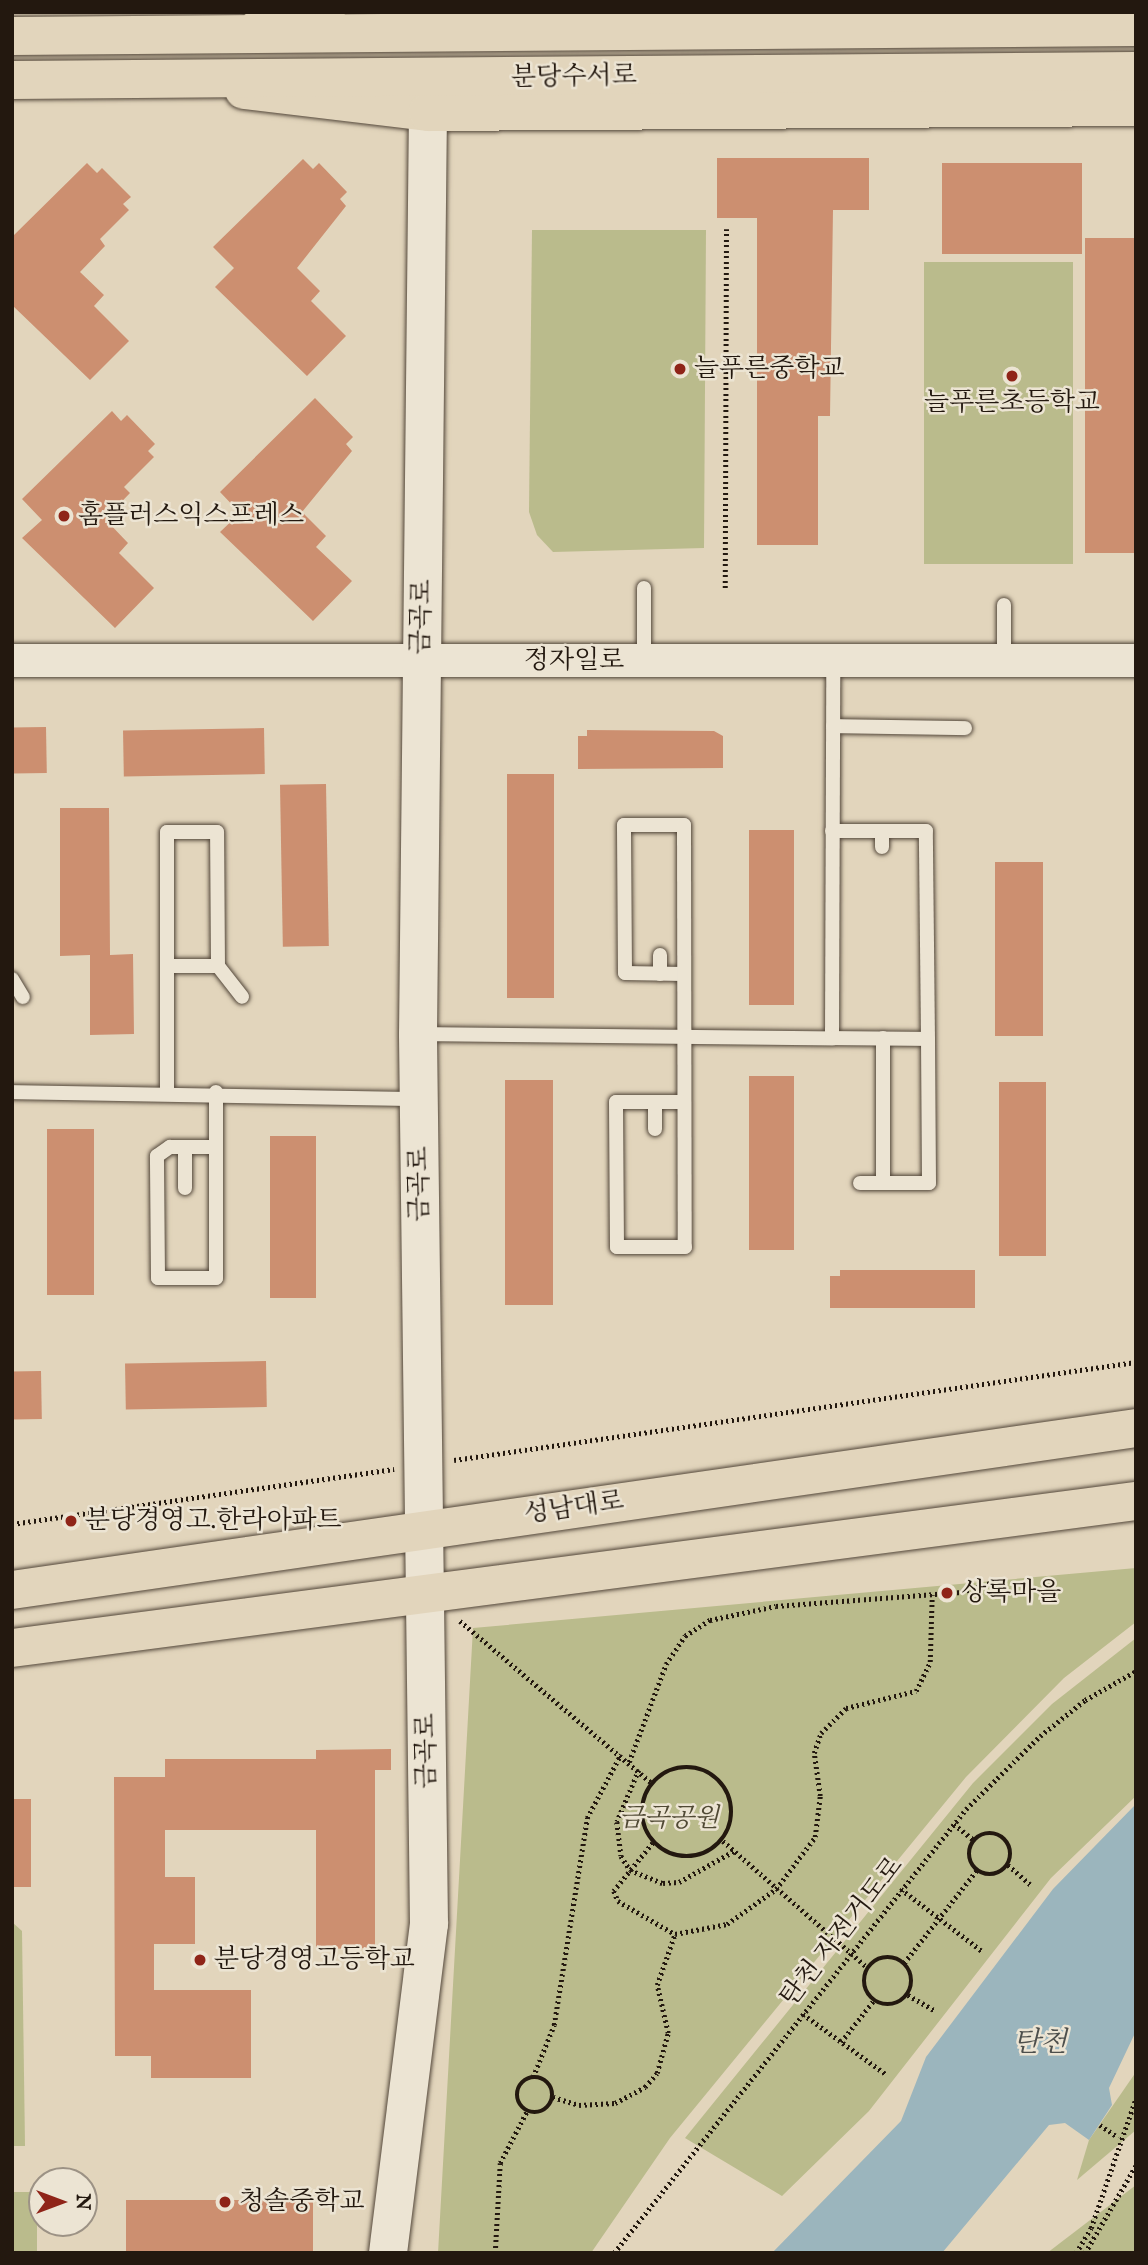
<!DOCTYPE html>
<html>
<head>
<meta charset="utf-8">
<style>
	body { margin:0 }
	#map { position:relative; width:1148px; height:2265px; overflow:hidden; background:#e2d5bc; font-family:"IM FELL English","Noto Serif KR",serif }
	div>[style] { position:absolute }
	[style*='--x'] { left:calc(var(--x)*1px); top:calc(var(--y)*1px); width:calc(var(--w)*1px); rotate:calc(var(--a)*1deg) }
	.green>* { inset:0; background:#babb8c; transform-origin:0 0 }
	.water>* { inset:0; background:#9bb5bd }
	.building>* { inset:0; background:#cc8f70; transform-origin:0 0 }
	.path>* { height:4.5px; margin-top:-2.25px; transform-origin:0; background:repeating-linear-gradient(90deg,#23180f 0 2px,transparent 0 5.5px) }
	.path>.ring { margin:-2.25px; padding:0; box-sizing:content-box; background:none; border:4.5px solid #23180f; border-radius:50% }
	.roads { filter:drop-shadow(0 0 2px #53473a) drop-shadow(0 0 2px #53473a) }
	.service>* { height:14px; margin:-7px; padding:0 7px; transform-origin:7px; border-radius:7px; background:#ece4d3 }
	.tertiary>* { height:33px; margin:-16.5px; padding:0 16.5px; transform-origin:16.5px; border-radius:16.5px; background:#ece4d3 }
	.secondary>* { height:38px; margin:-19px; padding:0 19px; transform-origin:19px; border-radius:19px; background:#ece4d3 }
	.primary>* { height:38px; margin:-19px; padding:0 19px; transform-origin:19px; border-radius:19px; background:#e2d5bc }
	.trunk>* { height:38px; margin:-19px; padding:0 19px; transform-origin:19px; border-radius:19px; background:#e2d5bc }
	.dots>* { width:19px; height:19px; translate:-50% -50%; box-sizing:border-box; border:4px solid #ece4d3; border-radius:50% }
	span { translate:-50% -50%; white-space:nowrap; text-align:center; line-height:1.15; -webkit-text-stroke:5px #ece4d3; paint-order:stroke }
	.street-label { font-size:26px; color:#23180f }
	.poi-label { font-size:26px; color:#23180f }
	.left { translate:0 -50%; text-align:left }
	.park-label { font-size:26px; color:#504934; font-style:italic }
	.water-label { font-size:28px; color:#4d4f4c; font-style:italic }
	.frame { position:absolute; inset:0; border:14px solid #23180f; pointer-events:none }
	.north { position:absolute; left:28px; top:2167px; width:70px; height:70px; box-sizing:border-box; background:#ece4d3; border:2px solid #9c9285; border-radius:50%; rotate:90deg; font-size:19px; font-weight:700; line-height:28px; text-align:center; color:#23180f }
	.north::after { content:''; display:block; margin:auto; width:24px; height:32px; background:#8f2418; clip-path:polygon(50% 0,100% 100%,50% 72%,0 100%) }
</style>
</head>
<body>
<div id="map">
	<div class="green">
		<i style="clip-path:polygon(532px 230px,706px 230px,704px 548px,553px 552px,537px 535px,529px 512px)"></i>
		<i style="left:924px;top:262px;width:149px;height:302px"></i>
		<i style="clip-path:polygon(1136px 1568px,1136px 1622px,1064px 1678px,966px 1777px,670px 2138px,591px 2253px,438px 2253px,473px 1628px)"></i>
		<i style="clip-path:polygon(1136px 1638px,1136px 1796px,1051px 1878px,869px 2111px,782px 2196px,685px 2138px,973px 1783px,1052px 1704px)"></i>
		<i style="clip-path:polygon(12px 1922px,22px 1931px,25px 2146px,12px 2146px)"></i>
		<i style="clip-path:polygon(1136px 2072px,1136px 2130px,1077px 2180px,1089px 2140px)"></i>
		<i style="clip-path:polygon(1136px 2185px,1136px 2253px,1047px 2253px)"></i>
		<i style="left:37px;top:2192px;width:61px;height:25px;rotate:90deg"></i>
	</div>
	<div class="water">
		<i style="clip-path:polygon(1136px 1804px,1136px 2031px,1109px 2088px,1112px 2105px,1089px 2140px,1065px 2123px,1049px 2125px,942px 2253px,772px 2253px,901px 2121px,926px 2057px,1053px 1889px)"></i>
	</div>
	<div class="building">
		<i style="clip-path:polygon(717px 158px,869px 158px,869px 210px,833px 210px,830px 416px,818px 416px,818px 545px,757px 545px,757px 218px,717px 218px)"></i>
		<i style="clip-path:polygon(303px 159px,313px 169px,319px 163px,347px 192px,340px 199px,346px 206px,297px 268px,320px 291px,311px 301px,346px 336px,307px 376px,215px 287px,234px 268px,213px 247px)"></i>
		<i style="clip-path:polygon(87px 163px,97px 173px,102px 168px,131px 197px,123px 204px,129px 210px,100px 239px,105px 246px,80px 272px,104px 295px,94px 306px,129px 341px,90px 380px,12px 305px,12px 237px)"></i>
		<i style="left:942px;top:163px;width:140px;height:91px"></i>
		<i style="left:1085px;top:238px;width:51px;height:315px"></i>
		<i style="clip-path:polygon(315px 398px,353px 437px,346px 444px,352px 451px,302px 512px,326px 536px,316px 547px,352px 581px,313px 621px,220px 532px,240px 513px,220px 492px)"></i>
		<i style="clip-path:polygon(112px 411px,121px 421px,127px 415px,155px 444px,148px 451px,154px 457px,124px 487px,130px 493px,105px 519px,128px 543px,119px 553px,154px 588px,115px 628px,22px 538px,42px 520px,22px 499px)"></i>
		<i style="left:46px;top:727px;width:46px;height:34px;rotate:89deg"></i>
		<i style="left:264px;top:728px;width:46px;height:141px;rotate:89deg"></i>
		<i style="clip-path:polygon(587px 730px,714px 731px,723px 736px,723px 768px,578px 769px,578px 736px,587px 736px)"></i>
		<i style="left:507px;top:774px;width:47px;height:224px"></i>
		<i style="left:326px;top:784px;width:162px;height:46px;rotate:89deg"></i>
		<i style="clip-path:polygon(60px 808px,109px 808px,110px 955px,133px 954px,134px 1034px,90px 1035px,90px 955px,60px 956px)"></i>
		<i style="left:749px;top:830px;width:45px;height:175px"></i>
		<i style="left:1043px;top:862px;width:174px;height:48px;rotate:90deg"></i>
		<i style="left:749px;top:1076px;width:45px;height:174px"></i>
		<i style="left:553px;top:1080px;width:225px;height:48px;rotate:90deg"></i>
		<i style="left:1046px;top:1082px;width:174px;height:47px;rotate:90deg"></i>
		<i style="left:47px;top:1129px;width:47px;height:166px"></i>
		<i style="left:270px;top:1136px;width:46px;height:162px"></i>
		<i style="clip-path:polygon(840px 1270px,975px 1270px,975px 1308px,830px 1308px,830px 1276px,840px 1276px)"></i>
		<i style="left:266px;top:1361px;width:46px;height:141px;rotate:89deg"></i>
		<i style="left:41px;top:1371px;width:48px;height:29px;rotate:89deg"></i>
		<i style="clip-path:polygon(391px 1749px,391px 1770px,375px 1770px,375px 1948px,316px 1949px,316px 1830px,165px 1830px,165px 1877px,195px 1877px,195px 1944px,154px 1944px,154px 1990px,251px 1990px,251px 2078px,151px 2078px,151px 2056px,115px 2056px,114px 1777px,165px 1777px,165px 1759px,316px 1759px,316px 1750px)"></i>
		<i style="left:12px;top:1799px;width:19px;height:88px"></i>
		<i style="left:126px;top:2200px;width:187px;height:53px"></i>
	</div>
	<div class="path">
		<i style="--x:725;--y:588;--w:359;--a:-89.8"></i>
		<i style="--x:454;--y:1460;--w:689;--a:-8.18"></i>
		<i style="--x:12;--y:1524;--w:386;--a:-8.2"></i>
		<i style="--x:460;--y:1621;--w:251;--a:40.2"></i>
		<i style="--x:629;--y:1762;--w:105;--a:-69.3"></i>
		<i style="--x:666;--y:1664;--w:34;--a:-56"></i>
		<i style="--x:685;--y:1636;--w:30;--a:-33"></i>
		<i style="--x:710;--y:1620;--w:67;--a:-12"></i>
		<i style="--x:776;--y:1606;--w:186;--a:-4.3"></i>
		<i style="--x:961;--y:1592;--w:30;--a:-17"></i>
		<i class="ring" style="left:642px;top:1767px;width:85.5px;height:85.5px"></i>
		<i style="--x:639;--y:1770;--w:56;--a:112.9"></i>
		<i style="--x:617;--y:1822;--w:34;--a:83"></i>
		<i style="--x:621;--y:1856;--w:17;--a:57"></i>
		<i style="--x:630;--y:1870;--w:35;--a:22"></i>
		<i style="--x:663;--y:1883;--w:16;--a:-4"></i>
		<i style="--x:679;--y:1882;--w:63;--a:-29.4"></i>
		<i style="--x:954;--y:1824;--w:26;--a:39"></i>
		<i class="ring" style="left:969px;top:1833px;width:37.5px;height:37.5px"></i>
		<i style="--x:723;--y:1841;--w:193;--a:41.2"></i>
		<i style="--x:653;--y:1843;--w:62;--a:129.1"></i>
		<i style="--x:614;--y:1891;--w:11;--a:68"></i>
		<i style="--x:618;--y:1901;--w:66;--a:30.1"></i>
		<i style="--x:675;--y:1934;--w:53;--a:-10.9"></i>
		<i style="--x:727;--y:1924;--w:60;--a:-35.5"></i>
		<i style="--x:776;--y:1889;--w:65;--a:-53.1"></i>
		<i style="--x:815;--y:1837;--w:41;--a:-83"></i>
		<i style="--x:820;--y:1796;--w:43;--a:-97.9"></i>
		<i style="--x:814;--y:1753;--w:21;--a:-71"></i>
		<i style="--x:821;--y:1733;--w:35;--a:-45"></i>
		<i style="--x:846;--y:1708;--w:72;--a:-13.7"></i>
		<i style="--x:916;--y:1691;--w:32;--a:-64"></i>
		<i style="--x:930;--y:1662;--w:67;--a:-88.3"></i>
		<i style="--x:1008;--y:1865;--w:32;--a:41"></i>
		<i style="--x:901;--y:1889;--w:102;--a:37.4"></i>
		<i class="ring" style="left:864px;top:1957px;width:43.5px;height:43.5px"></i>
		<i style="--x:904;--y:1963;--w:118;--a:-51.9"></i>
		<i style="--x:908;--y:1995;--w:32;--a:30"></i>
		<i style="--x:803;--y:2014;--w:104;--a:36"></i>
		<i style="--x:841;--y:2042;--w:53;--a:-51.8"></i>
		<i style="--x:533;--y:2077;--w:56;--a:-68"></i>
		<i style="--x:554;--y:2025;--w:210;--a:-80.9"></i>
		<i style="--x:587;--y:1818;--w:72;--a:-62"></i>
		<i class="ring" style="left:517px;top:2077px;width:31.5px;height:31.5px"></i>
		<i style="--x:553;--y:2097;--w:27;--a:17"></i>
		<i style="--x:579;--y:2105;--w:36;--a:-3"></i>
		<i style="--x:615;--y:2103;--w:34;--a:-28"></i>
		<i style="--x:645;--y:2087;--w:18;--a:-49"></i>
		<i style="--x:657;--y:2073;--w:41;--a:-74.6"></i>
		<i style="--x:668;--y:2033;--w:49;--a:-102.9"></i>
		<i style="--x:657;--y:1985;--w:54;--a:-70.6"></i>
		<i style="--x:1100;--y:2125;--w:22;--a:34"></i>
		<i style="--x:495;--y:2253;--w:90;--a:-86.8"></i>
		<i style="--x:500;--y:2163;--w:59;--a:-62.6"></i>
		<i style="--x:614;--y:2253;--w:567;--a:-51.59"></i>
		<i style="--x:966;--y:1809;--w:104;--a:-44.6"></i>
		<i style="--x:1040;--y:1736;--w:58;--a:-38.7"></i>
		<i style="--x:1085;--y:1700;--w:59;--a:-29.6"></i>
		<i style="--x:1076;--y:2253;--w:29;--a:-59"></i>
		<i style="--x:1091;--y:2228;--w:138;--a:-70.9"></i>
		<i style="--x:1085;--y:2253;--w:102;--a:-59.9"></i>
	</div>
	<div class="roads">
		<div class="service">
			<i style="--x:644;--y:588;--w:72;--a:90"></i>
			<i style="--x:1004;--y:605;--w:55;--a:90"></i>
			<i style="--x:833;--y:726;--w:132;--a:0.9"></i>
			<i style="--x:882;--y:831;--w:16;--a:90"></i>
			<i style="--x:660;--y:955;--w:19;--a:90"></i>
			<i style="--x:167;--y:966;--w:51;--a:0"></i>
			<i style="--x:218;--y:966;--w:134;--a:-90.4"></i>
			<i style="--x:217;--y:832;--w:50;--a:180"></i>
			<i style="--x:167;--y:832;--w:258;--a:90"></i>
			<i style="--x:218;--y:966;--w:39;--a:52"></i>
			<i style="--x:683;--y:974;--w:58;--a:-179"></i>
			<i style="--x:625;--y:973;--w:148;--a:-90.4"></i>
			<i style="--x:624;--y:825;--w:60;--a:0"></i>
			<i style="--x:684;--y:825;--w:422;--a:89.9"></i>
			<i style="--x:685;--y:1247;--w:68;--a:180"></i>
			<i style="--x:617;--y:1247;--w:145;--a:-90.4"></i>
			<i style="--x:616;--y:1102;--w:67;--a:0"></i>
			<i style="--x:12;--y:979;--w:21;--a:59"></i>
			<i style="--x:421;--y:1034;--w:411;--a:0.6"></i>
			<i style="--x:832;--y:1038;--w:379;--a:-89.8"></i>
			<i style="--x:832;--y:1038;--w:96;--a:0.6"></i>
			<i style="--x:928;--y:1039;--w:208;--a:-90.6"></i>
			<i style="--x:926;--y:831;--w:94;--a:180"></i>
			<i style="--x:883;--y:1038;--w:145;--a:90"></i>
			<i style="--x:12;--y:1092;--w:405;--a:1"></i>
			<i style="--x:216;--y:1092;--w:186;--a:90"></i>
			<i style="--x:216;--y:1278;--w:58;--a:180"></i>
			<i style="--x:158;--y:1278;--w:122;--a:-90.5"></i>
			<i style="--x:157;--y:1156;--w:16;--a:-35"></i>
			<i style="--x:170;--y:1147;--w:46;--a:0"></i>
			<i style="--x:655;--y:1102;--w:27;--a:90"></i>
			<i style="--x:185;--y:1147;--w:41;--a:90"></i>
			<i style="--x:860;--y:1183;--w:69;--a:0"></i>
			<i style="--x:929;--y:1183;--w:144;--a:-90.4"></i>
		</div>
		<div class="tertiary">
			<i style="--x:12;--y:660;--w:1124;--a:0"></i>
		</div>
		<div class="secondary">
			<i style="--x:388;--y:2253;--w:332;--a:-82.9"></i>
			<i style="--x:429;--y:1924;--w:890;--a:-90.71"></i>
			<i style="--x:418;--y:1034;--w:922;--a:-89.38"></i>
		</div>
		<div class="primary">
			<i style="--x:262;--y:23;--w:65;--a:-9.8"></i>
			<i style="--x:244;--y:90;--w:185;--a:6.8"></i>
			<i style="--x:428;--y:112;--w:708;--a:-0.4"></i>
			<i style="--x:12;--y:1590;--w:1136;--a:-8.2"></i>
			<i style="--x:12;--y:1648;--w:1134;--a:-7.45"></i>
		</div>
		<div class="trunk">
			<i style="--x:12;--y:36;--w:1124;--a:-0.46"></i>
			<i style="--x:12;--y:80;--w:1124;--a:-0.46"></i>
		</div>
	</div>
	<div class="dots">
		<i style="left:680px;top:369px;background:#8f2418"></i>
		<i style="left:1012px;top:376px;background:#8f2418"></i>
		<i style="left:64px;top:516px;background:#8f2418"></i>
		<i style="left:71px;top:1521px;background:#8f2418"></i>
		<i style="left:947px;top:1593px;background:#8f2418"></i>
		<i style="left:200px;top:1960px;background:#8f2418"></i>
		<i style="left:225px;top:2202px;background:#8f2418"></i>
	</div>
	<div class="street-label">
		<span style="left:574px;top:77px;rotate:-1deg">분당수서로</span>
		<span style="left:422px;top:617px;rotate:-89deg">금곡로</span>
		<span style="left:574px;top:661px">정자일로</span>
		<span style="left:420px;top:1184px;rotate:-91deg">금곡로</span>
		<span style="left:574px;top:1508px;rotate:-8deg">성남대로</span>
		<span style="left:427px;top:1751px;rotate:-91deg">금곡로</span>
		<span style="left:842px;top:1932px;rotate:-52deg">탄천 자전거도로</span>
	</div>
	<div class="poi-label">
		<span class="left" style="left:694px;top:369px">늘푸른중학교</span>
		<span style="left:1012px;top:403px">늘푸른초등학교</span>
		<span class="left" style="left:78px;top:516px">홈플러스익스프레스</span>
		<span class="left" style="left:85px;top:1521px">분당경영고.한라아파트</span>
		<span class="left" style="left:961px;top:1593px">상록마을</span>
		<span class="left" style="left:214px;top:1960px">분당경영고등학교</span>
		<span class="left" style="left:239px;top:2202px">청솔중학교</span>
	</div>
	<div class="park-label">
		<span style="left:669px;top:1819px">금곡공원</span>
	</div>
	<div class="water-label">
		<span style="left:1040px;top:2044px">탄천</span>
	</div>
	<div class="frame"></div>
	<div class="north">N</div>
</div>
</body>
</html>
